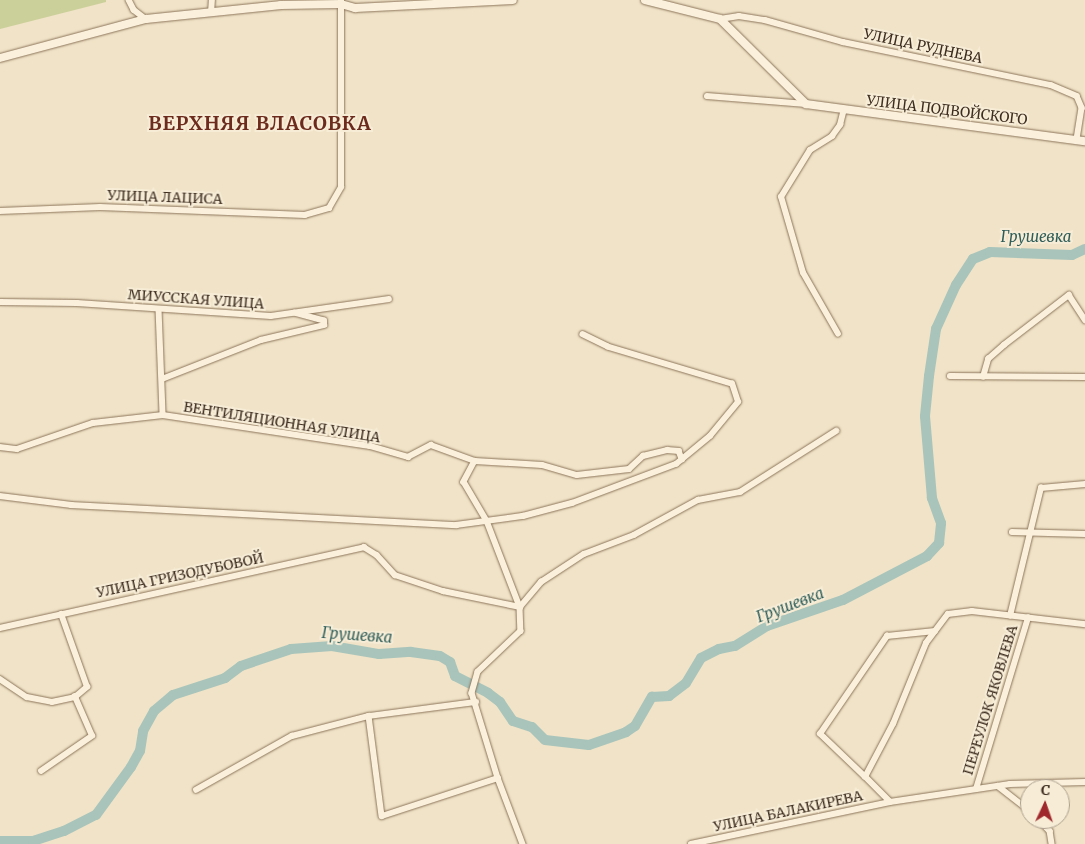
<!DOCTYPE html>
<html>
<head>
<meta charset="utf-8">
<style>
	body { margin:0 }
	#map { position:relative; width:1085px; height:844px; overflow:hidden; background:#f0e3c7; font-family:Merriweather,serif }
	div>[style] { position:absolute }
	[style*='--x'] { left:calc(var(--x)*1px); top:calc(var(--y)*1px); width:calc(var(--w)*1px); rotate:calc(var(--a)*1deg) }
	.green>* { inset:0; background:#cbd09a }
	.river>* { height:10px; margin:-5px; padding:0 5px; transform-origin:5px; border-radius:5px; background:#a8c4bb }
	.roads { filter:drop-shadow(0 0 1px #8d755b) drop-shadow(0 0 1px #8d755b) }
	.street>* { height:5.5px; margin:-2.75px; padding:0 2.75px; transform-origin:2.75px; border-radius:2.75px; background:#faf0db }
	.secondary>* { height:8px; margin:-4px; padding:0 4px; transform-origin:4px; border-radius:4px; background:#faf0db }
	span { translate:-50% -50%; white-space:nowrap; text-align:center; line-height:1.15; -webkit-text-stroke:4px #f7edd7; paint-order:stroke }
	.street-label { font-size:14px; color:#3d2d1f }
	.water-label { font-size:15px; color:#2e5d59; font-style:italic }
	.district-label { font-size:19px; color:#6c2b1d; font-weight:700; letter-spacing:1px }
	.north { position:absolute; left:1020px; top:779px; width:50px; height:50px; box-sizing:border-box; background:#f7edd7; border:1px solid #ada08d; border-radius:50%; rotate:3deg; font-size:14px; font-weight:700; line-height:20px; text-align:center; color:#3d2d1f }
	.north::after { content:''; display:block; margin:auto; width:18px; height:22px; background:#9f282c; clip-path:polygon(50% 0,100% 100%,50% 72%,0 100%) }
</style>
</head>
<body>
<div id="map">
	<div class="green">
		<i style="clip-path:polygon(0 0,106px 0,106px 2px,0 29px)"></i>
	</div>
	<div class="river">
		<i style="--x:0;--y:841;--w:33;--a:0"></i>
		<i style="--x:33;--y:841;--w:33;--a:-18"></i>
		<i style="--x:64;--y:831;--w:36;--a:-27"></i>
		<i style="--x:96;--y:815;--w:59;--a:-53.9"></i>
		<i style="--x:131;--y:767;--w:18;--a:-61"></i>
		<i style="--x:140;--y:751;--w:20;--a:-81"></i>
		<i style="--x:143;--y:731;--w:23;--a:-61"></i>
		<i style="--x:154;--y:711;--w:25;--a:-40"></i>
		<i style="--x:173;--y:695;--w:55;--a:-18.1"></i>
		<i style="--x:225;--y:678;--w:20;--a:-37"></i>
		<i style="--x:241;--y:666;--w:53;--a:-18.8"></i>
		<i style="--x:291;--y:649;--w:41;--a:-4.2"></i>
		<i style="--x:332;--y:646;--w:48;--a:9.7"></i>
		<i style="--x:379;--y:654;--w:32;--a:-4"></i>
		<i style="--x:411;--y:652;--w:29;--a:8"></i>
		<i style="--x:440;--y:656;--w:12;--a:31"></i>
		<i style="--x:450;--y:662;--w:15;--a:70"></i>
		<i style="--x:455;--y:676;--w:37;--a:27"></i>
		<i style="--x:488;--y:693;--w:15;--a:37"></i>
		<i style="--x:500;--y:702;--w:23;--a:56"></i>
		<i style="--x:513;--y:721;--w:20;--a:18"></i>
		<i style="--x:532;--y:727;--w:18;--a:45"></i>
		<i style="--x:545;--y:740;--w:44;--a:6.5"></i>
		<i style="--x:589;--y:745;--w:39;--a:-19"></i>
		<i style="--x:626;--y:732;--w:11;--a:-34"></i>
		<i style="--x:635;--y:726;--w:34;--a:-60"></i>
		<i style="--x:652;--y:697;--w:17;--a:-3"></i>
		<i style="--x:669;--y:696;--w:21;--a:-37"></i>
		<i style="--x:686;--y:683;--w:29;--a:-59"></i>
		<i style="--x:701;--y:658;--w:20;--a:-27"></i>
		<i style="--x:719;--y:649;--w:16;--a:-11"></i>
		<i style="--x:735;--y:646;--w:38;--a:-32"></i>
		<i style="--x:767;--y:626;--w:80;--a:-18.9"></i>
		<i style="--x:843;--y:600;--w:95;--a:-27.6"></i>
		<i style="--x:927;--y:556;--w:18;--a:-47"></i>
		<i style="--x:939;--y:543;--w:20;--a:-84"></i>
		<i style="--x:941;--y:523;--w:27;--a:-110"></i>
		<i style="--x:932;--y:498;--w:82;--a:-94.9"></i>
		<i style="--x:925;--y:416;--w:40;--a:-84.3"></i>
		<i style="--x:929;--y:376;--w:48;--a:-81.5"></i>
		<i style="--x:936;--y:329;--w:48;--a:-65.6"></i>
		<i style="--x:956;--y:285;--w:31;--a:-57"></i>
		<i style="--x:973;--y:259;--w:18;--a:-22"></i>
		<i style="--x:990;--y:252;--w:82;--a:2.1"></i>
		<i style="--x:1072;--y:255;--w:14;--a:-25"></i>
	</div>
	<div class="roads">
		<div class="street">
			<i style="--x:129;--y:0;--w:11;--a:63"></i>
			<i style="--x:134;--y:10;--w:15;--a:37"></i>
			<i style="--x:211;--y:13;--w:13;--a:-86"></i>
			<i style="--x:720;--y:19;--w:19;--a:-9"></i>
			<i style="--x:739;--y:16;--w:26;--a:9"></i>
			<i style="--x:765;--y:20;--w:81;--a:15.8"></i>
			<i style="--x:843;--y:42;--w:212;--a:11.7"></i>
			<i style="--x:1051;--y:85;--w:28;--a:23"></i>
			<i style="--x:1077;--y:96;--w:13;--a:67"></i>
			<i style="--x:1082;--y:108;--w:31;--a:99"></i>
			<i style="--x:707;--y:96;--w:99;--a:4.6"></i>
			<i style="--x:0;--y:211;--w:100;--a:-2.3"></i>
			<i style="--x:100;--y:207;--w:205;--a:2.2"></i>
			<i style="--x:305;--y:215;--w:25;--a:-16"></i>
			<i style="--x:329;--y:208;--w:24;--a:-60"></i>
			<i style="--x:341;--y:187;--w:187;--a:-90"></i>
			<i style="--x:0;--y:302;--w:77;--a:0.7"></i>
			<i style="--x:77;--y:303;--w:194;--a:3.8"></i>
			<i style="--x:271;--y:316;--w:119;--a:-8.2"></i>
			<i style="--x:159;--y:309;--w:106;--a:87.8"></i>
			<i style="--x:838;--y:334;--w:70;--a:-119.8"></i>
			<i style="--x:803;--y:273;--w:79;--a:-106.1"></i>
			<i style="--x:781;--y:197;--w:55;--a:-58.3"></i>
			<i style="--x:810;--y:150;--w:26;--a:-32"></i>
			<i style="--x:832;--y:136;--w:14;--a:-54"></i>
			<i style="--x:840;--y:125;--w:16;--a:-76"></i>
			<i style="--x:950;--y:376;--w:135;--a:0.4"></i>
			<i style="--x:983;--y:377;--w:19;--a:-74"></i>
			<i style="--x:988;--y:359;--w:21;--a:-41"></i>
			<i style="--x:1004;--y:345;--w:82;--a:-37.6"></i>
			<i style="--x:1069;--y:295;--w:30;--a:57"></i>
			<i style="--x:162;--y:379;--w:106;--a:-21.5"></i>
			<i style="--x:261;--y:340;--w:65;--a:-13.4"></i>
			<i style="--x:324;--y:325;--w:4;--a:-90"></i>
			<i style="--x:324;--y:321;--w:30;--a:-165"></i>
			<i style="--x:0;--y:447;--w:17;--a:7"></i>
			<i style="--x:17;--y:449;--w:80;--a:-18.9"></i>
			<i style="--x:93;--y:423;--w:70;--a:-6.5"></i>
			<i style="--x:163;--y:415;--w:209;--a:8.5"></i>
			<i style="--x:370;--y:446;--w:40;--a:16"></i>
			<i style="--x:408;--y:457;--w:26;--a:-28"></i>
			<i style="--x:431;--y:445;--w:47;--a:20"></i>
			<i style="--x:475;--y:461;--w:67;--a:3.4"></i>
			<i style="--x:542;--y:465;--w:36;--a:16"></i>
			<i style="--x:577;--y:475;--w:52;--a:-6.6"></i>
			<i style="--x:629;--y:469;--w:19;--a:-43"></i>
			<i style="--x:643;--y:456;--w:25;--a:-14"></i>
			<i style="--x:667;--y:450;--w:12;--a:5"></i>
			<i style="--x:679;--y:451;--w:9;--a:69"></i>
			<i style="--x:475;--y:461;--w:24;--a:118"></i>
			<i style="--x:464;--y:482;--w:45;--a:59.5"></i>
			<i style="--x:487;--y:521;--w:92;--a:69"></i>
			<i style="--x:520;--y:607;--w:33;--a:-50"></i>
			<i style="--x:541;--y:582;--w:51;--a:-33.1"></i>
			<i style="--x:584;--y:554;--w:53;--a:-20.8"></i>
			<i style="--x:634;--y:535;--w:73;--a:-28.7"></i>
			<i style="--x:698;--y:500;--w:43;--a:-10.8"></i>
			<i style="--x:740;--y:492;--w:114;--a:-32.4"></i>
			<i style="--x:0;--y:496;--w:72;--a:7.2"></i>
			<i style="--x:71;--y:505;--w:386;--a:3"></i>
			<i style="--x:456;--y:525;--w:68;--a:-7.7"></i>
			<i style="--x:523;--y:516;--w:51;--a:-14.9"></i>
			<i style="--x:572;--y:503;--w:111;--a:-20.6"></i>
			<i style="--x:676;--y:464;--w:44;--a:-39.5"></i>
			<i style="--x:710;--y:436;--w:44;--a:-50.5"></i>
			<i style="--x:738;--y:402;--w:19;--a:-108"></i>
			<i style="--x:732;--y:384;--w:129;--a:-163.4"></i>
			<i style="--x:608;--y:347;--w:28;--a:-154"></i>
			<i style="--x:1012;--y:532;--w:73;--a:1.6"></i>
			<i style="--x:1010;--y:616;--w:132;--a:-76.4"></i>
			<i style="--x:1041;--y:488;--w:44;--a:-5.2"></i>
			<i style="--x:0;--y:628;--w:373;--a:-12.5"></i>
			<i style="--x:364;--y:547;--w:15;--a:32"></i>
			<i style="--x:377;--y:555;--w:27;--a:48"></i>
			<i style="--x:395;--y:575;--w:51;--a:18.4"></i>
			<i style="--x:443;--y:591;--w:79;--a:11.7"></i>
			<i style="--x:520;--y:607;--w:24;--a:88"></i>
			<i style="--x:521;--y:631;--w:59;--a:136.4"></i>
			<i style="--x:478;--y:672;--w:22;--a:106"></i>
			<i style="--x:472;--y:693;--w:89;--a:73"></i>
			<i style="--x:498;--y:778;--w:71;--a:69.3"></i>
			<i style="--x:0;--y:679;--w:32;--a:34"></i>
			<i style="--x:27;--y:697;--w:25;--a:11"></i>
			<i style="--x:52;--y:702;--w:24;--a:-12"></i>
			<i style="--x:75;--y:697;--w:16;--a:-40"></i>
			<i style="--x:87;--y:687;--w:77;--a:-109.6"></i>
			<i style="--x:369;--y:716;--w:101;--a:82.6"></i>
			<i style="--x:382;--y:816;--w:122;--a:-18.1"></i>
			<i style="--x:41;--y:771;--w:62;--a:-34.5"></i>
			<i style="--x:92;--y:736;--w:43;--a:-113.6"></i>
			<i style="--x:865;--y:777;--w:62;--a:-136.3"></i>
			<i style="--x:820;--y:734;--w:119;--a:-55.6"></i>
			<i style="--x:887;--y:636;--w:48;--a:-5.9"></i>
			<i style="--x:998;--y:786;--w:41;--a:38"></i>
			<i style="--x:976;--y:789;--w:179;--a:-73.1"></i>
			<i style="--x:196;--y:790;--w:110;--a:-29.4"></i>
			<i style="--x:292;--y:736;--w:80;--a:-14.6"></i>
			<i style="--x:369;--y:716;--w:108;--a:-7.5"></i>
			<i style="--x:890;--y:802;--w:35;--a:-135"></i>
			<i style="--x:865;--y:777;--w:60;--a:-62.2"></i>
			<i style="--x:893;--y:724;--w:87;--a:-67.8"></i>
			<i style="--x:926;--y:643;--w:36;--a:-53"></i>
			<i style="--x:948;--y:614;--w:24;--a:-7"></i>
			<i style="--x:972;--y:611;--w:114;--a:6.6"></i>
			<i style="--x:1038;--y:819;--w:17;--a:45"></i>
			<i style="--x:1050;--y:831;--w:13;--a:81"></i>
			<i style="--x:691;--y:844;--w:203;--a:-11.9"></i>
			<i style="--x:890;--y:802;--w:121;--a:-8.5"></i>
			<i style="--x:1010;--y:784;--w:75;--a:-1.5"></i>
		</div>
		<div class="secondary">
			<i style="--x:645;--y:0;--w:77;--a:14.2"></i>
			<i style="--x:720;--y:19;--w:121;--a:44.7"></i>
			<i style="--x:806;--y:104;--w:281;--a:7.6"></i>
			<i style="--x:0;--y:58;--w:151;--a:-15"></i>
			<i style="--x:146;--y:19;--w:136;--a:-5.9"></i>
			<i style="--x:281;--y:5;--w:60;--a:-1"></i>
			<i style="--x:341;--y:4;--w:15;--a:16"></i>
			<i style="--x:355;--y:8;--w:158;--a:-2.9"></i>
		</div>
	</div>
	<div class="street-label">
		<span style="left:923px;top:46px;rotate:12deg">УЛИЦА РУДНЕВА</span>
		<span style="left:947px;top:110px;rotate:7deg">УЛИЦА ПОДВОЙСКОГО</span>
		<span style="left:165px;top:197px;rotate:2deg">УЛИЦА ЛАЦИСА</span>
		<span style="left:196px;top:299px;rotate:4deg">МИУССКАЯ УЛИЦА</span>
		<span style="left:282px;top:422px;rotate:9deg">ВЕНТИЛЯЦИОННАЯ УЛИЦА</span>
		<span style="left:180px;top:575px;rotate:-12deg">УЛИЦА ГРИЗОДУБОВОЙ</span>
		<span style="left:990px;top:700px;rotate:-73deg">ПЕРЕУЛОК ЯКОВЛЕВА</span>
		<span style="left:788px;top:811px;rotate:-12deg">УЛИЦА БАЛАКИРЕВА</span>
	</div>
	<div class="water-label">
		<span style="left:1036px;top:237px">Грушевка</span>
		<span style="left:790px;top:605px;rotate:-21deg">Грушевка</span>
		<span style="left:357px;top:635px;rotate:4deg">Грушевка</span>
	</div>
	<div class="district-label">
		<span style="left:260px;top:124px">ВЕРХНЯЯ ВЛАСОВКА</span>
	</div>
	<div class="north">С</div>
</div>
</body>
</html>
